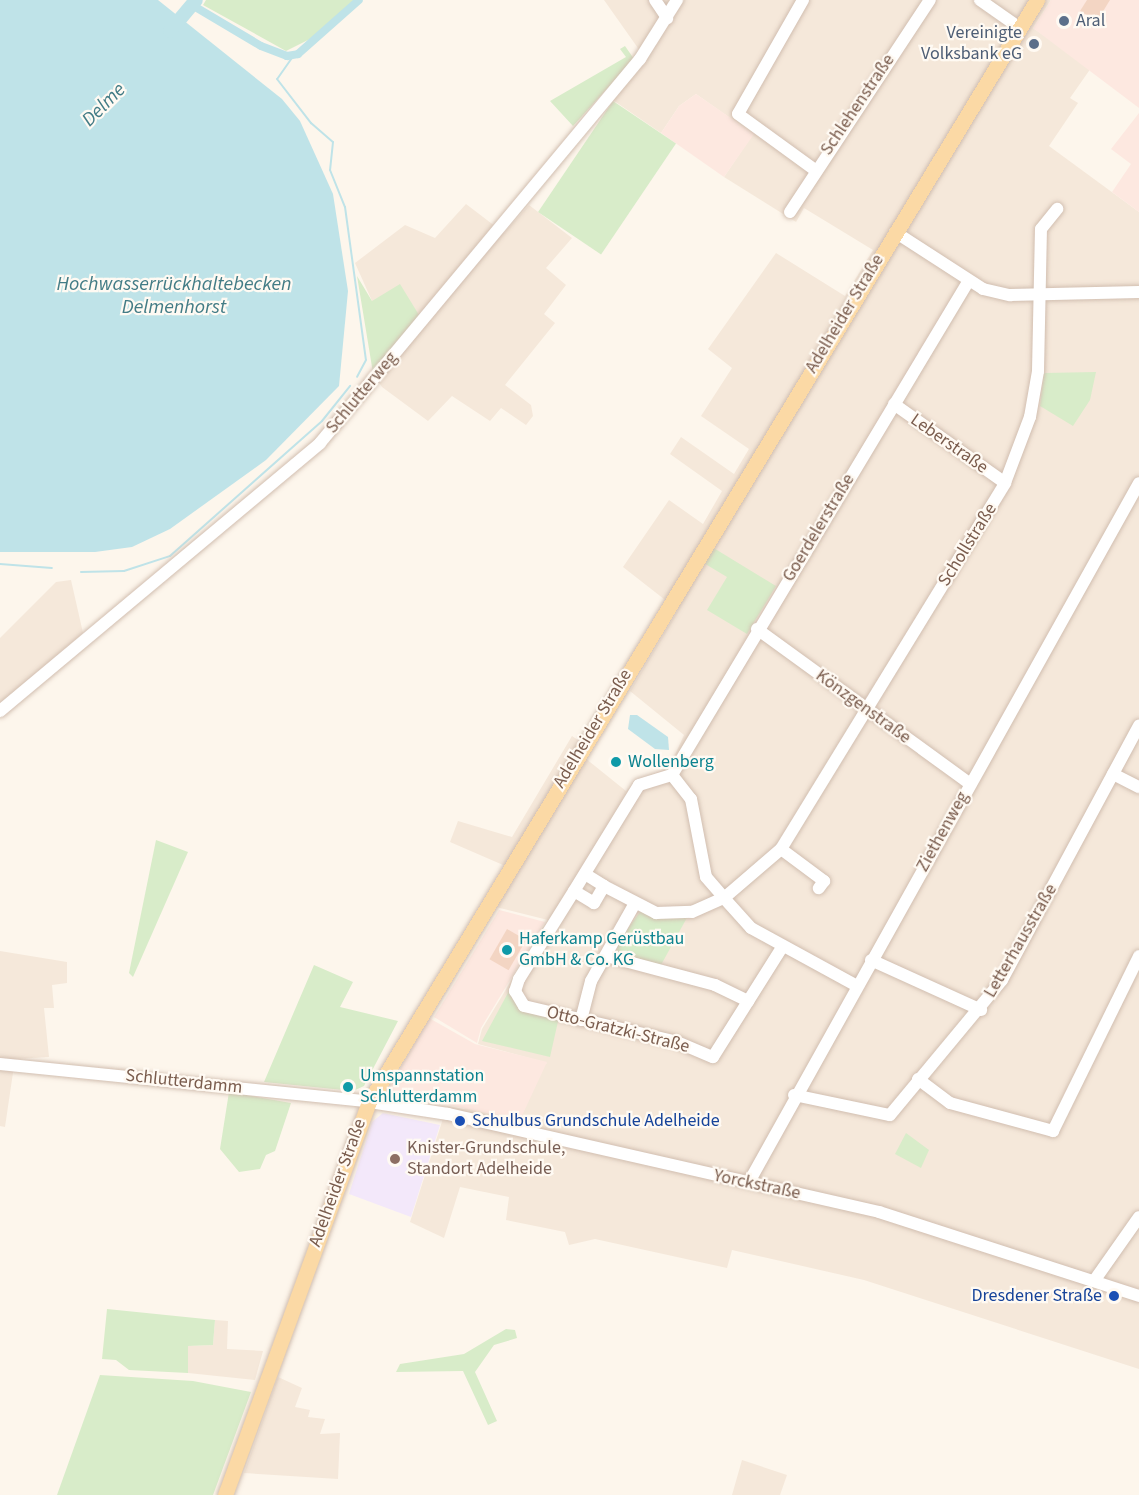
<!DOCTYPE html>
<html>
<head>
<meta charset="utf-8">
<style>
	body { margin:0 }
	#map { position:relative; width:1139px; height:1495px; overflow:hidden; background:#fdf6ec; font-family:"Source Sans 3",sans-serif }
	div>[style] { position:absolute }
	[style*='--x'] { left:calc(var(--x)*1px); top:calc(var(--y)*1px); width:calc(var(--w)*1px); rotate:calc(var(--a)*1deg) }
	.residential>* { inset:0; background:#f5e8da }
	.commercial>* { inset:0; background:#fde8e0 }
	.education>* { inset:0; background:#f3e8fa }
	.green>* { inset:0; background:#d8ecc9; transform-origin:0 0 }
	.water>* { inset:0; background:#bfe3e8 }
	.stream>* { height:2px; margin:-1px; padding:0 1px; transform-origin:1px; border-radius:1px; background:#bfe3e8 }
	.canal>* { height:8px; margin:-4px; padding:0 4px; transform-origin:4px; border-radius:4px; background:#bfe3e8 }
	.river>* { height:14px; margin:-7px; padding:0 7px; transform-origin:7px; border-radius:7px; background:#bfe3e8 }
	.building>* { inset:0; background:#f3d5c3; transform-origin:0 0 }
	.roads { filter:drop-shadow(0 0 2px #d1beb0) drop-shadow(0 0 2px #d1beb0) }
	.minor>* { height:12px; margin:-6px; padding:0 6px; transform-origin:6px; border-radius:6px; background:#fff }
	.major>* { height:15px; margin:-7.5px; padding:0 7.5px; transform-origin:7.5px; border-radius:7.5px; background:#fbd9a5 }
	.dots>* { width:16px; height:16px; translate:-50% -50%; box-sizing:border-box; border:3px solid #fffaf3; border-radius:50% }
	span { translate:-50% -50%; white-space:nowrap; text-align:center; line-height:1.15; -webkit-text-stroke:4.5px #fffaf3; paint-order:stroke }
	.service-label { font-size:18px; color:#4e5e75 }
	.left { translate:0 -50%; text-align:left }
	.right { translate:-100% -50%; text-align:right }
	.street-label { font-size:18px; color:#7a5c4d }
	.culture-label { font-size:18px; color:#0d838f }
	.transit-label { font-size:18px; color:#164399 }
	.education-label { font-size:18px; color:#785e54 }
	.water-label { font-size:20px; color:#437c86; font-style:italic }
</style>
</head>
<body>
<div id="map">
	<div class="residential">
		<i style="clip-path:polygon(604px 0,1051px 0,1033px 28px,1091px 68px,1070px 98px,1078px 103px,1049px 146px,1139px 212px,1139px 1369px,864px 1280px,732px 1250px,727px 1268px,595px 1239px,569px 1245px,565px 1232px,506px 1220px,509px 1197px,460px 1187px,444px 1238px,410px 1222px,447px 1106px,464px 1109px,547px 1063px,478px 1044px,482px 1029px,548px 920px,496px 907px,517px 871px,450px 842px,458px 821px,512px 837px,572px 736px,590px 748px,585px 758px,626px 791px,637px 780px,669px 768px,684px 735px,630px 691px,678px 610px,623px 567px,669px 500px,703px 524px,722px 491px,670px 454px,681px 437px,734px 474px,749px 449px,701px 416px,732px 368px,708px 349px,776px 253px,845px 296px,873px 250px,804px 208px,796px 222px,724px 177px,753px 134px,696px 94px,679px 106px,661px 133px,604px 94px,640px 51px)"></i>
		<i style="clip-path:polygon(466px 204px,504px 233px,529px 205px,572px 238px,546px 268px,566px 285px,544px 314px,555px 323px,505px 385px,531px 405px,533px 416px,526px 425px,501px 408px,490px 421px,452px 396px,428px 421px,382px 387px,373px 373px,372px 301px,355px 263px,405px 225px,435px 238px)"></i>
		<i style="clip-path:polygon(71px 580px,83px 633px,0 704px,0 638px,56px 582px)"></i>
		<i style="clip-path:polygon(0 951px,67px 962px,67px 983px,52px 985px,54px 1008px,44px 1008px,49px 1057px,15px 1059px,5px 1127px,0 1126px)"></i>
		<i style="clip-path:polygon(215px 1320px,228px 1321px,227px 1349px,263px 1351px,255px 1380px,188px 1373px,188px 1346px,213px 1345px)"></i>
		<i style="clip-path:polygon(278px 1377px,302px 1388px,295px 1407px,310px 1410px,308px 1417px,325px 1419px,320px 1434px,340px 1433px,338px 1479px,244px 1473px)"></i>
		<i style="clip-path:polygon(742px 1460px,787px 1475px,780px 1495px,732px 1495px)"></i>
	</div>
	<div class="commercial">
		<i style="clip-path:polygon(1051px 0,1139px 0,1139px 108px,1033px 28px)"></i>
		<i style="clip-path:polygon(696px 94px,754px 134px,724px 177px,661px 133px,679px 106px)"></i>
		<i style="clip-path:polygon(1139px 113px,1139px 212px,1112px 192px,1131px 164px,1111px 149px)"></i>
		<i style="clip-path:polygon(499px 910px,545px 922px,481px 1028px,477px 1043px,434px 1017px)"></i>
		<i style="clip-path:polygon(429px 1018px,475px 1044px,547px 1062px,520px 1120px,387px 1092px)"></i>
	</div>
	<div class="education">
		<i style="clip-path:polygon(383px 1113px,440px 1125px,411px 1217px,349px 1194px,372px 1122px)"></i>
	</div>
	<div class="green">
		<i style="clip-path:polygon(206px 0,354px 0,312px 38px,286px 51px,203px 5px)"></i>
		<i style="clip-path:polygon(625px 46px,634px 59px,573px 126px,550px 101px,626px 57px,620px 49px)"></i>
		<i style="left:613px;top:101px;width:76px;height:134px;rotate:34deg"></i>
		<i style="clip-path:polygon(357px 276px,372px 301px,400px 284px,419px 315px,373px 373px)"></i>
		<i style="clip-path:polygon(1096px 372px,1090px 400px,1073px 426px,1040px 406px,1044px 373px)"></i>
		<i style="clip-path:polygon(712px 547px,776px 586px,747px 634px,707px 610px,727px 577px,702px 562px)"></i>
		<i style="clip-path:polygon(156px 840px,188px 852px,133px 977px,129px 973px)"></i>
		<i style="clip-path:polygon(640px 912px,689px 914px,661px 965px,616px 953px,618px 942px)"></i>
		<i style="clip-path:polygon(314px 965px,353px 982px,340px 1007px,398px 1021px,364px 1086px,353px 1091px,264px 1082px)"></i>
		<i style="clip-path:polygon(509px 991px,522px 1008px,559px 1017px,550px 1057px,482px 1041px)"></i>
		<i style="clip-path:polygon(229px 1092px,291px 1103px,275px 1151px,266px 1155px,260px 1169px,239px 1172px,220px 1149px)"></i>
		<i style="clip-path:polygon(906px 1133px,929px 1150px,921px 1168px,895px 1154px)"></i>
		<i style="clip-path:polygon(107px 1309px,215px 1320px,213px 1345px,188px 1346px,188px 1373px,129px 1370px,116px 1360px,102px 1359px)"></i>
		<i style="clip-path:polygon(506px 1329px,515px 1330px,517px 1338px,494px 1345px,475px 1372px,497px 1421px,488px 1425px,463px 1371px,396px 1372px,400px 1364px,464px 1354px)"></i>
		<i style="clip-path:polygon(100px 1375px,193px 1381px,251px 1392px,213px 1495px,57px 1495px)"></i>
	</div>
	<div class="water">
		<i style="clip-path:polygon(0 0,158px 0,282px 99px,300px 121px,333px 194px,348px 291px,339px 386px,266px 460px,170px 529px,132px 547px,95px 552px,0 552px)"></i>
		<i style="clip-path:polygon(630px 715px,637px 715px,668px 737px,669px 750px,655px 749px,628px 729px)"></i>
	</div>
	<div class="stream">
		<i style="--x:294;--y:55;--w:29;--a:125"></i>
		<i style="--x:277;--y:79;--w:56;--a:52.3"></i>
		<i style="--x:311;--y:123;--w:29;--a:41"></i>
		<i style="--x:333;--y:142;--w:28;--a:96"></i>
		<i style="--x:330;--y:170;--w:40;--a:68"></i>
		<i style="--x:345;--y:207;--w:154;--a:82.2"></i>
		<i style="--x:366;--y:360;--w:19;--a:118"></i>
		<i style="--x:0;--y:564;--w:52;--a:4.4"></i>
		<i style="--x:81;--y:572;--w:43;--a:-1.3"></i>
		<i style="--x:124;--y:571;--w:48;--a:-18.1"></i>
		<i style="--x:170;--y:556;--w:203;--a:-41.6"></i>
		<i style="--x:322;--y:421;--w:45;--a:-51.3"></i>
	</div>
	<div class="canal">
		<i style="--x:192;--y:5;--w:80;--a:30.7"></i>
		<i style="--x:261;--y:46;--w:28;--a:21"></i>
		<i style="--x:287;--y:56;--w:11;--a:-10"></i>
		<i style="--x:298;--y:54;--w:81;--a:-41.5"></i>
	</div>
	<div class="river">
		<i style="--x:170;--y:31;--w:40;--a:-50"></i>
	</div>
	<div class="building">
		<i style="clip-path:polygon(1087px 0,1110px 0,1097px 21px,1080px 11px)"></i>
		<i style="left:507px;top:929px;width:22px;height:35px;rotate:30deg"></i>
	</div>
	<div class="roads">
		<div class="minor">
			<i style="--x:655;--y:0;--w:22;--a:56"></i>
			<i style="--x:803;--y:0;--w:131;--a:119.7"></i>
			<i style="--x:738;--y:114;--w:95;--a:36"></i>
			<i style="--x:980;--y:0;--w:49;--a:35"></i>
			<i style="--x:790;--y:212;--w:254;--a:-56.6"></i>
			<i style="--x:895;--y:232;--w:105;--a:32.9"></i>
			<i style="--x:983;--y:289;--w:28;--a:13"></i>
			<i style="--x:1010;--y:295;--w:129;--a:-1.3"></i>
			<i style="--x:894;--y:404;--w:136;--a:35.4"></i>
			<i style="--x:757;--y:629;--w:263;--a:36"></i>
			<i style="--x:0;--y:711;--w:417;--a:-39.9"></i>
			<i style="--x:320;--y:443;--w:500;--a:-50.2"></i>
			<i style="--x:640;--y:59;--w:70;--a:-57.9"></i>
			<i style="--x:1113;--y:774;--w:29;--a:27"></i>
			<i style="--x:672;--y:775;--w:575;--a:-59.02"></i>
			<i style="--x:781;--y:849;--w:54;--a:36.7"></i>
			<i style="--x:824;--y:881;--w:9;--a:126"></i>
			<i style="--x:585;--y:874;--w:22;--a:32"></i>
			<i style="--x:604;--y:886;--w:20;--a:120"></i>
			<i style="--x:594;--y:903;--w:23;--a:-149"></i>
			<i style="--x:574;--y:891;--w:124;--a:-58.5"></i>
			<i style="--x:639;--y:785;--w:34;--a:-17"></i>
			<i style="--x:672;--y:775;--w:31;--a:52"></i>
			<i style="--x:691;--y:799;--w:79;--a:79.1"></i>
			<i style="--x:706;--y:877;--w:28;--a:49"></i>
			<i style="--x:724;--y:898;--w:40;--a:48"></i>
			<i style="--x:751;--y:928;--w:121;--a:28.7"></i>
			<i style="--x:604;--y:886;--w:59;--a:27.4"></i>
			<i style="--x:656;--y:913;--w:36;--a:-2"></i>
			<i style="--x:692;--y:912;--w:35;--a:-24"></i>
			<i style="--x:724;--y:898;--w:75;--a:-40.7"></i>
			<i style="--x:781;--y:849;--w:429;--a:-58.5"></i>
			<i style="--x:1005;--y:483;--w:71;--a:-69.3"></i>
			<i style="--x:1030;--y:417;--w:47;--a:-80.1"></i>
			<i style="--x:1038;--y:371;--w:142;--a:-88.8"></i>
			<i style="--x:1041;--y:229;--w:26;--a:-51"></i>
			<i style="--x:574;--y:891;--w:104;--a:122"></i>
			<i style="--x:519;--y:979;--w:13;--a:108"></i>
			<i style="--x:515;--y:991;--w:17;--a:59"></i>
			<i style="--x:524;--y:1006;--w:157;--a:13.2"></i>
			<i style="--x:677;--y:1042;--w:39;--a:23"></i>
			<i style="--x:713;--y:1057;--w:131;--a:-57.8"></i>
			<i style="--x:606;--y:956;--w:113;--a:14.9"></i>
			<i style="--x:715;--y:985;--w:37;--a:26"></i>
			<i style="--x:871;--y:960;--w:121;--a:24.4"></i>
			<i style="--x:581;--y:1020;--w:40;--a:-75.6"></i>
			<i style="--x:591;--y:981;--w:87;--a:-60.5"></i>
			<i style="--x:0;--y:1064;--w:365;--a:5.8"></i>
			<i style="--x:363;--y:1101;--w:86;--a:8.7"></i>
			<i style="--x:448;--y:1114;--w:442;--a:12.8"></i>
			<i style="--x:879;--y:1212;--w:273;--a:17.9"></i>
			<i style="--x:918;--y:1079;--w:40;--a:37"></i>
			<i style="--x:950;--y:1103;--w:107;--a:15.2"></i>
			<i style="--x:1053;--y:1131;--w:195;--a:-63.8"></i>
			<i style="--x:794;--y:1095;--w:98;--a:11.8"></i>
			<i style="--x:890;--y:1115;--w:175;--a:-50.3"></i>
			<i style="--x:1002;--y:980;--w:289;--a:-61.7"></i>
			<i style="--x:749;--y:1182;--w:800;--a:-60.84"></i>
			<i style="--x:1094;--y:1281;--w:78;--a:-54.9"></i>
		</div>
		<div class="major">
			<i style="--x:225;--y:1495;--w:419;--a:-69.9"></i>
			<i style="--x:369;--y:1102;--w:1289;--a:-58.78"></i>
		</div>
	</div>
	<div class="dots">
		<i style="left:1064px;top:21px;background:#5c6f8a"></i>
		<i style="left:1034px;top:44px;background:#5c6f8a"></i>
		<i style="left:616px;top:762px;background:#0f9aa8"></i>
		<i style="left:507px;top:950px;background:#0f9aa8"></i>
		<i style="left:348px;top:1087px;background:#0f9aa8"></i>
		<i style="left:460px;top:1121px;background:#1a4fb4"></i>
		<i style="left:395px;top:1159px;background:#8d6e63"></i>
		<i style="left:1114px;top:1296px;background:#1a4fb4"></i>
	</div>
	<div class="service-label">
		<span class="left" style="left:1076px;top:21px">Aral</span>
		<span class="right" style="left:1022px;top:44px">Vereinigte<br>Volksbank eG</span>
	</div>
	<div class="street-label">
		<span style="left:858px;top:105px;rotate:-56deg">Schlehenstraße</span>
		<span style="left:845px;top:314px;rotate:-59deg">Adelheider Straße</span>
		<span style="left:362px;top:393px;rotate:-50deg">Schlutterweg</span>
		<span style="left:949px;top:444px;rotate:35deg">Leberstraße</span>
		<span style="left:819px;top:528px;rotate:-59deg">Goerdelerstraße</span>
		<span style="left:968px;top:545px;rotate:-58deg">Schollstraße</span>
		<span style="left:863px;top:707px;rotate:36deg">Könzgenstraße</span>
		<span style="left:593px;top:729px;rotate:-59deg">Adelheider Straße</span>
		<span style="left:943px;top:832px;rotate:-61deg">Ziethenweg</span>
		<span style="left:1021px;top:941px;rotate:-60deg">Letterhausstraße</span>
		<span style="left:618px;top:1030px;rotate:14deg">Otto-Gratzki-Straße</span>
		<span style="left:184px;top:1082px;rotate:6deg">Schlutterdamm</span>
		<span style="left:338px;top:1183px;rotate:-70deg">Adelheider Straße</span>
		<span style="left:757px;top:1185px;rotate:12deg">Yorckstraße</span>
	</div>
	<div class="culture-label">
		<span class="left" style="left:628px;top:762px">Wollenberg</span>
		<span class="left" style="left:519px;top:950px">Haferkamp Gerüstbau<br>GmbH &amp; Co. KG</span>
		<span class="left" style="left:360px;top:1087px">Umspannstation<br>Schlutterdamm</span>
	</div>
	<div class="transit-label">
		<span class="left" style="left:472px;top:1121px">Schulbus Grundschule Adelheide</span>
		<span class="right" style="left:1102px;top:1296px">Dresdener Straße</span>
	</div>
	<div class="education-label">
		<span class="left" style="left:407px;top:1159px">Knister-Grundschule,<br>Standort Adelheide</span>
	</div>
	<div class="water-label">
		<span style="left:104px;top:105px;rotate:-45deg">Delme</span>
		<span style="left:174px;top:296px">Hochwasserrückhaltebecken<br>Delmenhorst</span>
	</div>
</div>
</body>
</html>
